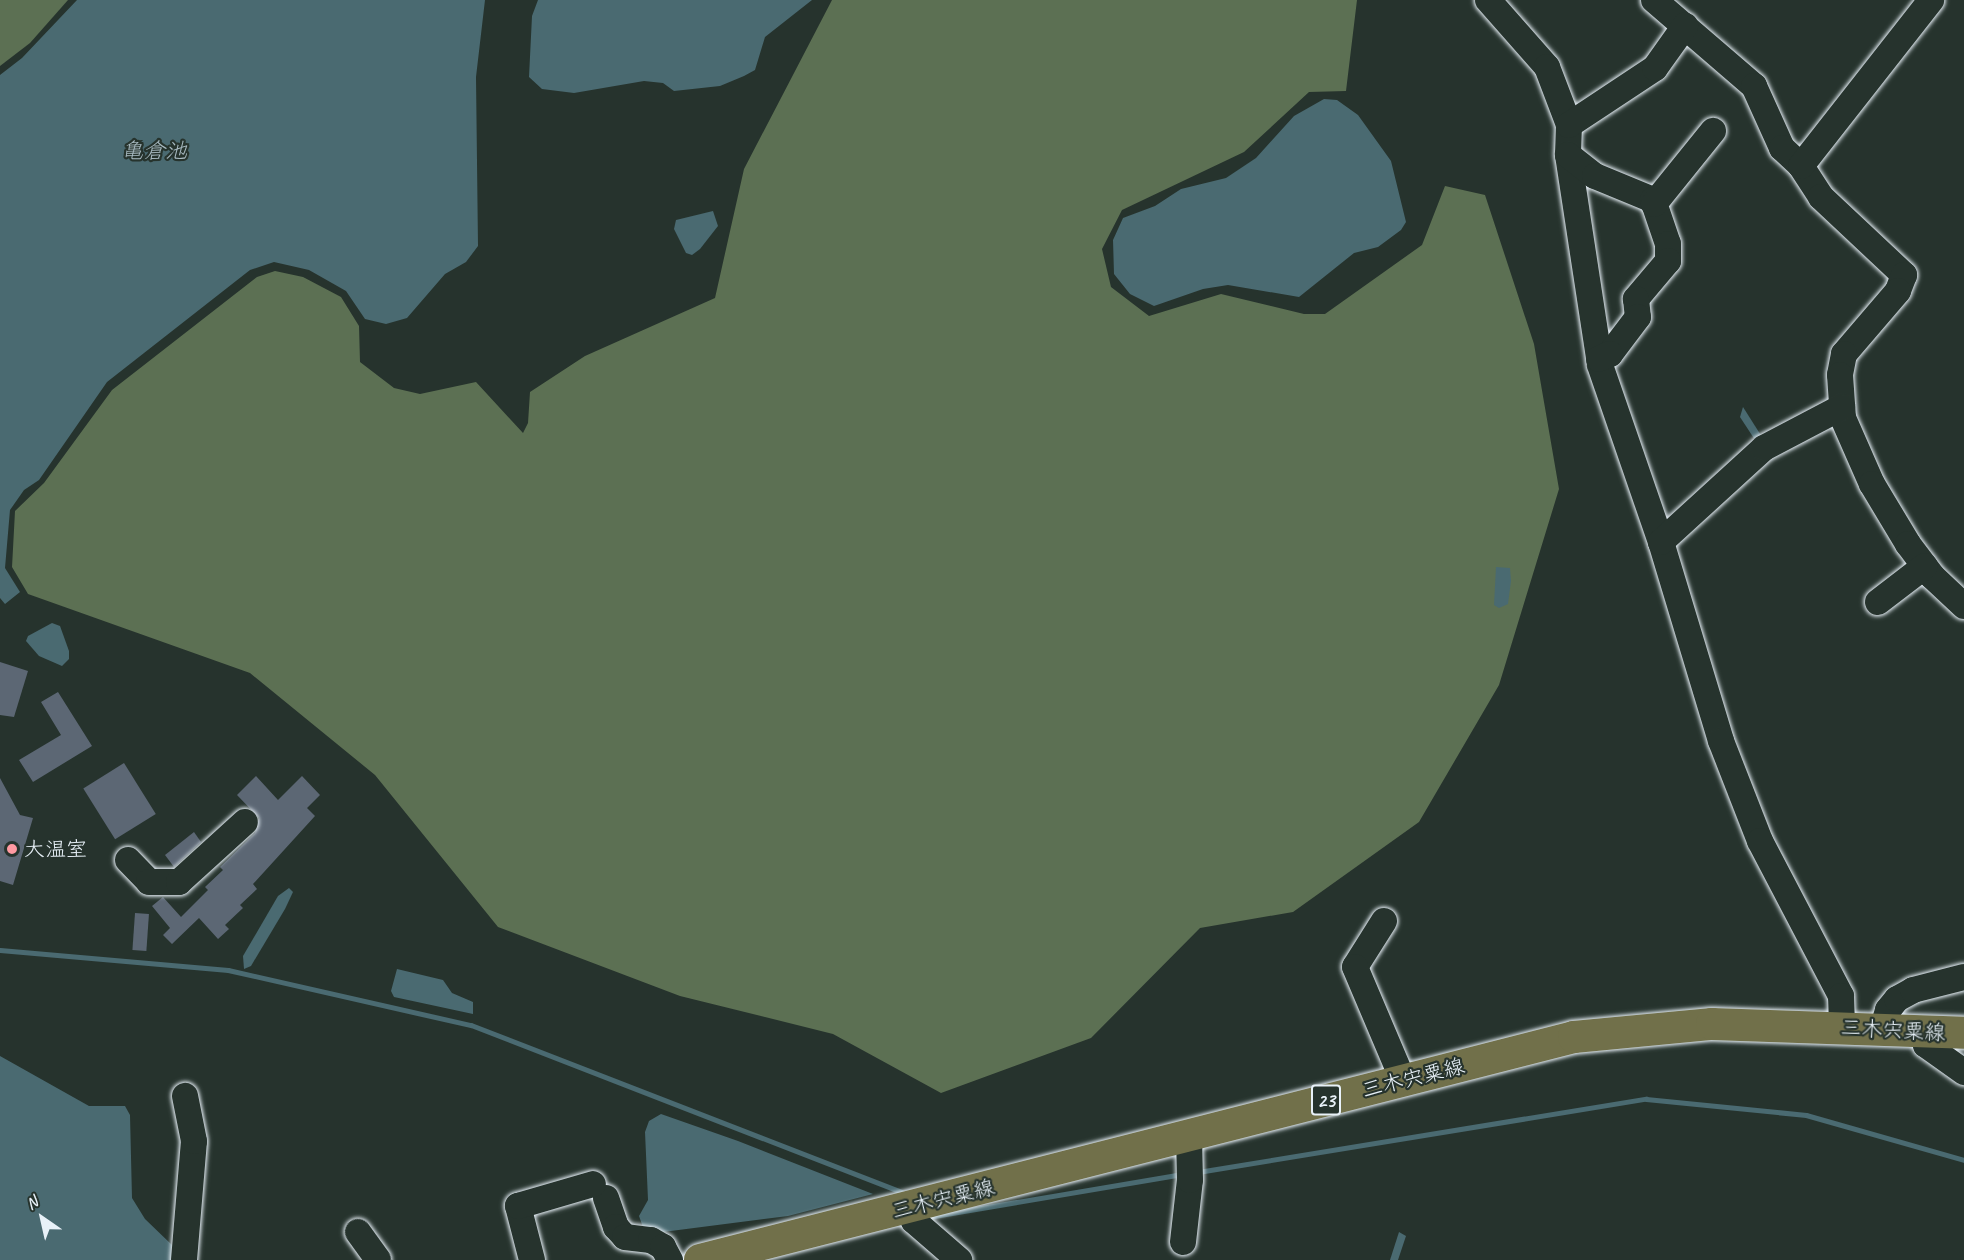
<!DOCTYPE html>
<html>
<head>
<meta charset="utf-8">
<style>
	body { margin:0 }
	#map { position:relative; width:1964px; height:1260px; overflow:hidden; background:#26332d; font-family:Caveat,"Klee One",sans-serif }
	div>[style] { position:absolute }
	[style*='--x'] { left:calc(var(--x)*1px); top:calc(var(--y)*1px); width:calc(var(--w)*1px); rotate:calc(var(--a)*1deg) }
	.green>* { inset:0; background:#5c7053 }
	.water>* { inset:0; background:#4a6a71 }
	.stream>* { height:5px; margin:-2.5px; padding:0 2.5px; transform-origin:2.5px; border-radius:2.5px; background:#4a6a71 }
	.building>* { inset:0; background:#5c6774; transform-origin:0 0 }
	.roads { filter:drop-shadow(0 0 2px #e8f1f8) drop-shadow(0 0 2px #e8f1f8) }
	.minor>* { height:26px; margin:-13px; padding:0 13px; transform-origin:13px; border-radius:13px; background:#26332d }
	.major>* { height:32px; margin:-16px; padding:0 16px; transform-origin:16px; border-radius:16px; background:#71704a }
	.dots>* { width:16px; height:16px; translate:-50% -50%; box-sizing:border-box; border:3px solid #26332d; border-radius:50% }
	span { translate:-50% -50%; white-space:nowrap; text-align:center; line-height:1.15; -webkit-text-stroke:4.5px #26332d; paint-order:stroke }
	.shield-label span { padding:2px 4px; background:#26332d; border:2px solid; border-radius:4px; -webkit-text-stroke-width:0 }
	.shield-label { font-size:20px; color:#e8f1f8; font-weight:700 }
	.poi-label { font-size:21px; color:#e8f1f8 }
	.left { translate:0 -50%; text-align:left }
	.street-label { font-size:21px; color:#e8f1f8 }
	.water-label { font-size:22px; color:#a9bbc2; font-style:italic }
	.north { position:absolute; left:12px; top:1188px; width:60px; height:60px; -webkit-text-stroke:4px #26332d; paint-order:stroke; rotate:326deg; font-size:16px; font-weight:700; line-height:24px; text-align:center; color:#e8f1f8 }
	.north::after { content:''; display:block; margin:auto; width:21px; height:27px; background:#e8f1f8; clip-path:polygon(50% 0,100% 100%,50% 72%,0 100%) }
</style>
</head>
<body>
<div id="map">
	<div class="green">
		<i style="clip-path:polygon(0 0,68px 0,30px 43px,0 66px)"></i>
		<i style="clip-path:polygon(832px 0,1357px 0,1346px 91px,1309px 92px,1244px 152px,1122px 210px,1102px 249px,1111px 287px,1149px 316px,1221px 294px,1304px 314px,1325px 314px,1422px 245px,1445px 186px,1485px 195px,1534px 344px,1559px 489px,1499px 685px,1419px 822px,1293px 912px,1200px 928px,1091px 1038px,941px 1093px,833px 1034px,680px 996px,498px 927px,375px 775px,250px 673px,28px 594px,12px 567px,15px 511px,44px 483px,112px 390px,257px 277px,275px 271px,303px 277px,341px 297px,359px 326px,360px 362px,394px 388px,420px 394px,476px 382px,523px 433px,528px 423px,530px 392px,585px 356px,715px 298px,744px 169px)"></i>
	</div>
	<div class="water">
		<i style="clip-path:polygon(77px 0,485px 0,476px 77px,478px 246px,466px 262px,445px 274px,407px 318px,386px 324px,365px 319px,346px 291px,309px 270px,274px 262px,250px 270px,107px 382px,39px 480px,24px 490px,10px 510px,5px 568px,20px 592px,5px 604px,0 598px,0 75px,22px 58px)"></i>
		<i style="clip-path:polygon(538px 0,812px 0,765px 37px,755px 70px,744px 76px,720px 86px,674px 91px,663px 83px,644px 81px,574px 93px,542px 89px,529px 77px,532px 16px)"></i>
		<i style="clip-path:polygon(1324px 99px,1337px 100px,1358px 115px,1391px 161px,1406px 222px,1401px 230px,1378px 247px,1354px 253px,1299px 297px,1228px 285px,1203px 289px,1154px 306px,1130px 294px,1114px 274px,1113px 240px,1123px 218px,1155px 206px,1181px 189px,1226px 178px,1256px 158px,1294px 116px)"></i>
		<i style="clip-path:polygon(713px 211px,718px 226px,700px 249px,692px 255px,686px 253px,674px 229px,676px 220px)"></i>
		<i style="clip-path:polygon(1743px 407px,1762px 437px,1757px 443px,1740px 417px)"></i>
		<i style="clip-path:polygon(1496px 567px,1510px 568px,1511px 581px,1508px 604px,1499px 608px,1494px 605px)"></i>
		<i style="clip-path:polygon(52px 623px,60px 626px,69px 651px,69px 659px,62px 666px,39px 656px,26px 641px,28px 636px)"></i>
		<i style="clip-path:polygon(289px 888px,293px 892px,285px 909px,251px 966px,244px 969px,243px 956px,278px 896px)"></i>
		<i style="clip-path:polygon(397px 969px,443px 980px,452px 993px,473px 1002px,473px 1014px,394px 997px,391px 991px)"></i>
		<i style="clip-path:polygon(0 1056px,89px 1106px,125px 1106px,130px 1115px,132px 1198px,145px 1219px,172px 1245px,171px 1260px,0 1260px)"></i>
		<i style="clip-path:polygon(661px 1114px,738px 1141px,873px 1194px,788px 1216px,663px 1232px,644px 1230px,639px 1216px,648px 1200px,645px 1132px,649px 1121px)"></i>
		<i style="clip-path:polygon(1399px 1232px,1406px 1236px,1398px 1260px,1390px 1260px)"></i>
	</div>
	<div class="stream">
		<i style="--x:0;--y:950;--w:229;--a:5"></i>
		<i style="--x:228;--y:970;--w:249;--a:12.8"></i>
		<i style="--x:471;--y:1025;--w:467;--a:21.2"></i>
		<i style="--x:1198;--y:1172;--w:454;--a:-9.3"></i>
		<i style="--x:1646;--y:1099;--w:161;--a:5.7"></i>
		<i style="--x:1806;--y:1115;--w:164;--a:15.9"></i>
		<i style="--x:934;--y:1216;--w:252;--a:-9.6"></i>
	</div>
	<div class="building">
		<i style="clip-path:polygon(0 662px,28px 671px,14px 717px,0 715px)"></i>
		<i style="clip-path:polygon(58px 692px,92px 746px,33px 782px,19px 760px,61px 735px,41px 702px)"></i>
		<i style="left:124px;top:763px;width:60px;height:48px;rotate:58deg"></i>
		<i style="clip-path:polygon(256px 776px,278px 800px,302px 776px,320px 795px,307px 808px,315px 816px,253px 884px,257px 889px,240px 905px,243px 908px,225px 925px,229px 929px,218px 939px,199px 918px,172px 944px,163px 935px,170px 928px,152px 906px,163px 897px,181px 917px,208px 890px,205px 887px,223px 870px,220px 867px,255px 833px,259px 818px,237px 795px)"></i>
		<i style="clip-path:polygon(0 778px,20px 815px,33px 818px,13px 885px,0 881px)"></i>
		<i style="clip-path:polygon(194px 832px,201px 842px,174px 867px,165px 855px)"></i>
		<i style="left:135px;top:913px;width:14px;height:37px;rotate:4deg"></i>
	</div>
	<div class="roads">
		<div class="minor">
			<i style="--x:1488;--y:0;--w:89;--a:48.6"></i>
			<i style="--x:1547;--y:67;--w:62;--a:69.2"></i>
			<i style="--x:1569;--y:125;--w:30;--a:92"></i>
			<i style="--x:1568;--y:155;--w:212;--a:81.3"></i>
			<i style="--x:1600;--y:365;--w:187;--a:71"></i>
			<i style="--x:1661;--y:542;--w:208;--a:73.2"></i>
			<i style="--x:1721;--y:741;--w:107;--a:68.7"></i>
			<i style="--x:1760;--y:841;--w:175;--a:62.4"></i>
			<i style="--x:1841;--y:996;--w:31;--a:88"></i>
			<i style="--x:1654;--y:0;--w:132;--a:40.7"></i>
			<i style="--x:1754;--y:86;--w:68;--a:65.7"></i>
			<i style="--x:1782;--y:148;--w:26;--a:43"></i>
			<i style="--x:1801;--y:166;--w:37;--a:57"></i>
			<i style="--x:1821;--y:197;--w:114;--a:43.2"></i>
			<i style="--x:1904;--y:275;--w:17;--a:111"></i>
			<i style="--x:1898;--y:291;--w:83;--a:130.6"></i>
			<i style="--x:1844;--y:354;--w:21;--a:101"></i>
			<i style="--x:1840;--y:375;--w:43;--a:86"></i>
			<i style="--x:1843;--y:418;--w:72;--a:66.3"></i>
			<i style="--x:1872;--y:484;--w:70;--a:59"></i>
			<i style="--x:1908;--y:544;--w:40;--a:53"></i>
			<i style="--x:1932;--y:576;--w:44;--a:43.2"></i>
			<i style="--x:1569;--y:125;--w:103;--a:-33.5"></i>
			<i style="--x:1655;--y:68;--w:52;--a:-54.5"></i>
			<i style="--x:1568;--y:155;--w:34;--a:38"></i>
			<i style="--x:1595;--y:176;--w:63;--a:22.5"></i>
			<i style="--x:1653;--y:200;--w:46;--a:71.2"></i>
			<i style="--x:1668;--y:244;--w:17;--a:90"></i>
			<i style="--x:1668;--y:261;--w:50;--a:130.1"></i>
			<i style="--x:1636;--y:299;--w:18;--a:84"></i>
			<i style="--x:1638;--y:317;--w:46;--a:127.1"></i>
			<i style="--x:1610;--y:354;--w:12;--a:156"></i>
			<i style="--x:1801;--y:166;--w:211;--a:-51.9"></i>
			<i style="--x:1654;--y:204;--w:94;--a:-51.1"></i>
			<i style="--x:1661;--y:542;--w:139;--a:-42.4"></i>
			<i style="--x:1764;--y:448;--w:88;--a:-27.7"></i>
			<i style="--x:1878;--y:602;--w:59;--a:-37.5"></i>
			<i style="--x:128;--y:860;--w:30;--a:46"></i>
			<i style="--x:149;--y:882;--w:30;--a:0"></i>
			<i style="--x:179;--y:882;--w:89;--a:-42.3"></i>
			<i style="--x:1384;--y:921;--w:54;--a:122.2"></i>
			<i style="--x:1355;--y:967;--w:123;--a:67"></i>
			<i style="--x:1882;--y:1030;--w:21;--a:-73"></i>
			<i style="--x:1888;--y:1010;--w:14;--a:-51"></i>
			<i style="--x:1897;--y:999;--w:18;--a:-29"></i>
			<i style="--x:1913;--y:990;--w:53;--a:-14.3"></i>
			<i style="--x:1924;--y:1031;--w:14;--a:82"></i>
			<i style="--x:1926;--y:1045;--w:47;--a:35.4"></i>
			<i style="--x:606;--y:1198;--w:31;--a:71"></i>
			<i style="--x:616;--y:1227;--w:13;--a:48"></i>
			<i style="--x:625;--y:1237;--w:26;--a:7"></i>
			<i style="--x:651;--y:1240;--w:14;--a:30"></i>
			<i style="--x:663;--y:1247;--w:15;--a:62"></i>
			<i style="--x:908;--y:1208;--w:14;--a:65"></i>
			<i style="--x:914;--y:1221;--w:60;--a:40.9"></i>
			<i style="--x:358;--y:1232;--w:34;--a:54"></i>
			<i style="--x:1183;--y:1242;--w:62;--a:-83.6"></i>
			<i style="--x:1190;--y:1180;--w:45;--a:-91.3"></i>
			<i style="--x:184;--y:1260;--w:119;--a:-85.2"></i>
			<i style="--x:194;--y:1141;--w:46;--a:-101.3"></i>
			<i style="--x:532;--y:1260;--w:56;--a:-104.5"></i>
			<i style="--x:518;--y:1206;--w:78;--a:-16.3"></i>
		</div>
		<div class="major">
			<i style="--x:700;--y:1260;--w:902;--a:-14.31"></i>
			<i style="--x:1574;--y:1037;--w:139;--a:-5.4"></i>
			<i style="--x:1712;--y:1024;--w:252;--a:2"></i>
		</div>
	</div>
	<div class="dots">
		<i style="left:12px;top:849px;background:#ff9aa2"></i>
	</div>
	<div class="shield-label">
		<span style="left:1326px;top:1100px">23</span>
	</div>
	<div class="poi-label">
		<span class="left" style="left:24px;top:849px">大温室</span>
	</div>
	<div class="street-label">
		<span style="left:1893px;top:1030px;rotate:3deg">三木宍粟線</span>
		<span style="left:1413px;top:1078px;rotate:-14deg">三木宍粟線</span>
		<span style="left:943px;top:1199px;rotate:-14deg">三木宍粟線</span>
	</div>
	<div class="water-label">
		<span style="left:154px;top:152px">亀倉池</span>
	</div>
	<div class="north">N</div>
</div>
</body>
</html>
